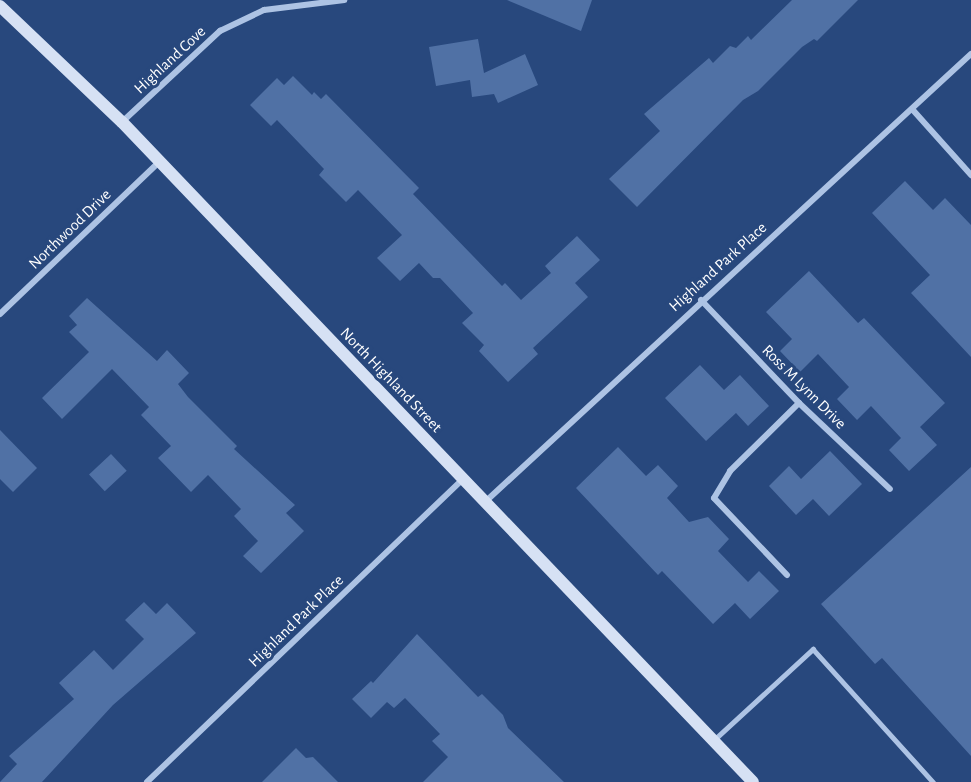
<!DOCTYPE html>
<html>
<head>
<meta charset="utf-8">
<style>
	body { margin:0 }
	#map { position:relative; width:971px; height:782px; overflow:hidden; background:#28487d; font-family:"Alegreya Sans",sans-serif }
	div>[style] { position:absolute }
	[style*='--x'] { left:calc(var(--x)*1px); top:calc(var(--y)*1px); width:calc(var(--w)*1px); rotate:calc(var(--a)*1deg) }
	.building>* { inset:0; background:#5071a5; transform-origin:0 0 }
	.service>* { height:4.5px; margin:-2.25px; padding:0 2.25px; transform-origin:2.25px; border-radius:2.25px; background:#adc3e4 }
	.minor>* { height:6px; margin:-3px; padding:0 3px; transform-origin:3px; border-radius:3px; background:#adc3e4 }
	.secondary>* { height:12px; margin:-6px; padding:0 6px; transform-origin:6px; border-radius:6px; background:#d6e1f4 }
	span { translate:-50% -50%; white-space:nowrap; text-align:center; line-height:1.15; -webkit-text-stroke:6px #28487d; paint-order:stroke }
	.street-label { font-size:16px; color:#fff }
</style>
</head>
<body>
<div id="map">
	<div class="building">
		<i style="clip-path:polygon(507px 0,592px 0,581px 31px)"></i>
		<i style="clip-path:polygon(792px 0,858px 0,817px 41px,814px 39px,802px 47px,758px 91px,743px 100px,637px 207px,609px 179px,660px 131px,644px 114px,709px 58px,713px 63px,730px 46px,736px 48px,748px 36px,751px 40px)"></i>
		<i style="clip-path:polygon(478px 39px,484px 73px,525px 54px,538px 85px,498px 103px,494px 94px,472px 97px,470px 80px,436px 86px,429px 47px)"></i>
		<i style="clip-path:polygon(293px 76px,312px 95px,314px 92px,321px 99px,326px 94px,419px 188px,413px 194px,502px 286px,505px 283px,521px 300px,551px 273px,545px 266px,577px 236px,600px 260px,575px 283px,588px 297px,533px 348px,538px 354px,508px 382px,479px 351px,484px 345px,462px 323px,473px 313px,440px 278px,433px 278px,419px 263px,400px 281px,377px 258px,402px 235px,358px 190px,346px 202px,319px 175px,324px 169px,277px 120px,271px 126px,250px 105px,277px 78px,284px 85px)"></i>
		<i style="clip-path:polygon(905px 181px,933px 210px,945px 198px,971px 225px,971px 357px,911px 293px,930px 275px,872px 213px)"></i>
		<i style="clip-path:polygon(809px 271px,858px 323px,864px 318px,945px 403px,920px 427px,937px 445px,909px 471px,889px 450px,901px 438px,871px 406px,857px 420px,837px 399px,849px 387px,818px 354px,800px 372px,780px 351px,792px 339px,766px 312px)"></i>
		<i style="clip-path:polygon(87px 298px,157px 361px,167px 350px,189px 373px,178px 384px,188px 397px,237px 446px,234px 449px,295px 505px,286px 513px,304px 531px,261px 573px,243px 556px,258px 541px,234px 516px,241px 509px,208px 475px,191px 492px,158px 458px,171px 446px,141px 415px,149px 407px,112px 369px,62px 419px,42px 398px,89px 352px,69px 332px,77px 325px,69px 316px)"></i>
		<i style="clip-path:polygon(700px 365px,724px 390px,740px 375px,769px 406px,748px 426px,736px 413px,706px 441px,665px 398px)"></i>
		<i style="clip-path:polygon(0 430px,37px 468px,13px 492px,0 479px)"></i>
		<i style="clip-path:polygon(618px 447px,646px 476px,658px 465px,678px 486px,667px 498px,689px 522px,708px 517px,729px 539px,718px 551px,748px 582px,759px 571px,779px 591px,750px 619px,735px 603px,713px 624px,662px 571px,658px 575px,576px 488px)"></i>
		<i style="clip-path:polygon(830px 451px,862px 484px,829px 516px,813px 499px,796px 515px,769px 486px,789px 466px,801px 479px)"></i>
		<i style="left:111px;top:454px;width:23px;height:30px;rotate:47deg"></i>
		<i style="clip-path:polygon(971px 467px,971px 756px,882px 658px,875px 664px,821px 604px)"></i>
		<i style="clip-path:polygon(144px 602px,156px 614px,167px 603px,196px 633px,113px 705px,42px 782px,0 782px,17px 764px,9px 756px,74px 699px,59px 683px,94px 650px,113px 670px,144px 639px,125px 620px)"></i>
		<i style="clip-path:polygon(417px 634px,478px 697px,482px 694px,503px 715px,508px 728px,564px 782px,423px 782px,448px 757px,432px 741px,440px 734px,405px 698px,394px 708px,387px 702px,371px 718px,352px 699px,371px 681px,373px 683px)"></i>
		<i style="clip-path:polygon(296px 748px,306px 758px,313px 757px,338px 782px,262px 782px)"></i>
	</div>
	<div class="service">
		<i style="--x:715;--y:739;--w:133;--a:-42.6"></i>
		<i style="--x:813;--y:649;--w:179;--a:47.9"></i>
	</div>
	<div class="minor">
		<i style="--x:912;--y:109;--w:89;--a:48.2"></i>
		<i style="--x:122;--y:122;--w:134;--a:-42.9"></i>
		<i style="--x:220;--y:31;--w:49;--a:-25.5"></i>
		<i style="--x:264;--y:10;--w:81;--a:-7.1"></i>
		<i style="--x:701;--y:300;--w:142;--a:46.4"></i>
		<i style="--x:799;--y:403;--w:125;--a:43.4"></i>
		<i style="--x:0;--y:314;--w:220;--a:-43.7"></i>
		<i style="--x:485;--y:502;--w:661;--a:-42.67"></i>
		<i style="--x:787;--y:575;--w:106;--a:-133.5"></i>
		<i style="--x:714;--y:498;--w:31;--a:-59"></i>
		<i style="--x:730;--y:471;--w:97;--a:-44.6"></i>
		<i style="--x:147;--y:782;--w:438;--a:-43.8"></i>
	</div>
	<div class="secondary">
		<i style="--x:0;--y:6;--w:168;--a:43.6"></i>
		<i style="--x:122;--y:122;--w:913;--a:46.29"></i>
	</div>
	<div class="street-label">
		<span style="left:170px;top:60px;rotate:-43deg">Highland Cove</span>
		<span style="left:70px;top:229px;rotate:-44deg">Northwood Drive</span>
		<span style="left:718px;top:267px;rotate:-42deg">Highland Park Place</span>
		<span style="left:391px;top:380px;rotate:46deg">North Highland Street</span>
		<span style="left:804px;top:387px;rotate:45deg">Ross M Lynn Drive</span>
		<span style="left:296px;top:621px;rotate:-44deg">Highland Park Place</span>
	</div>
</div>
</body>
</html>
